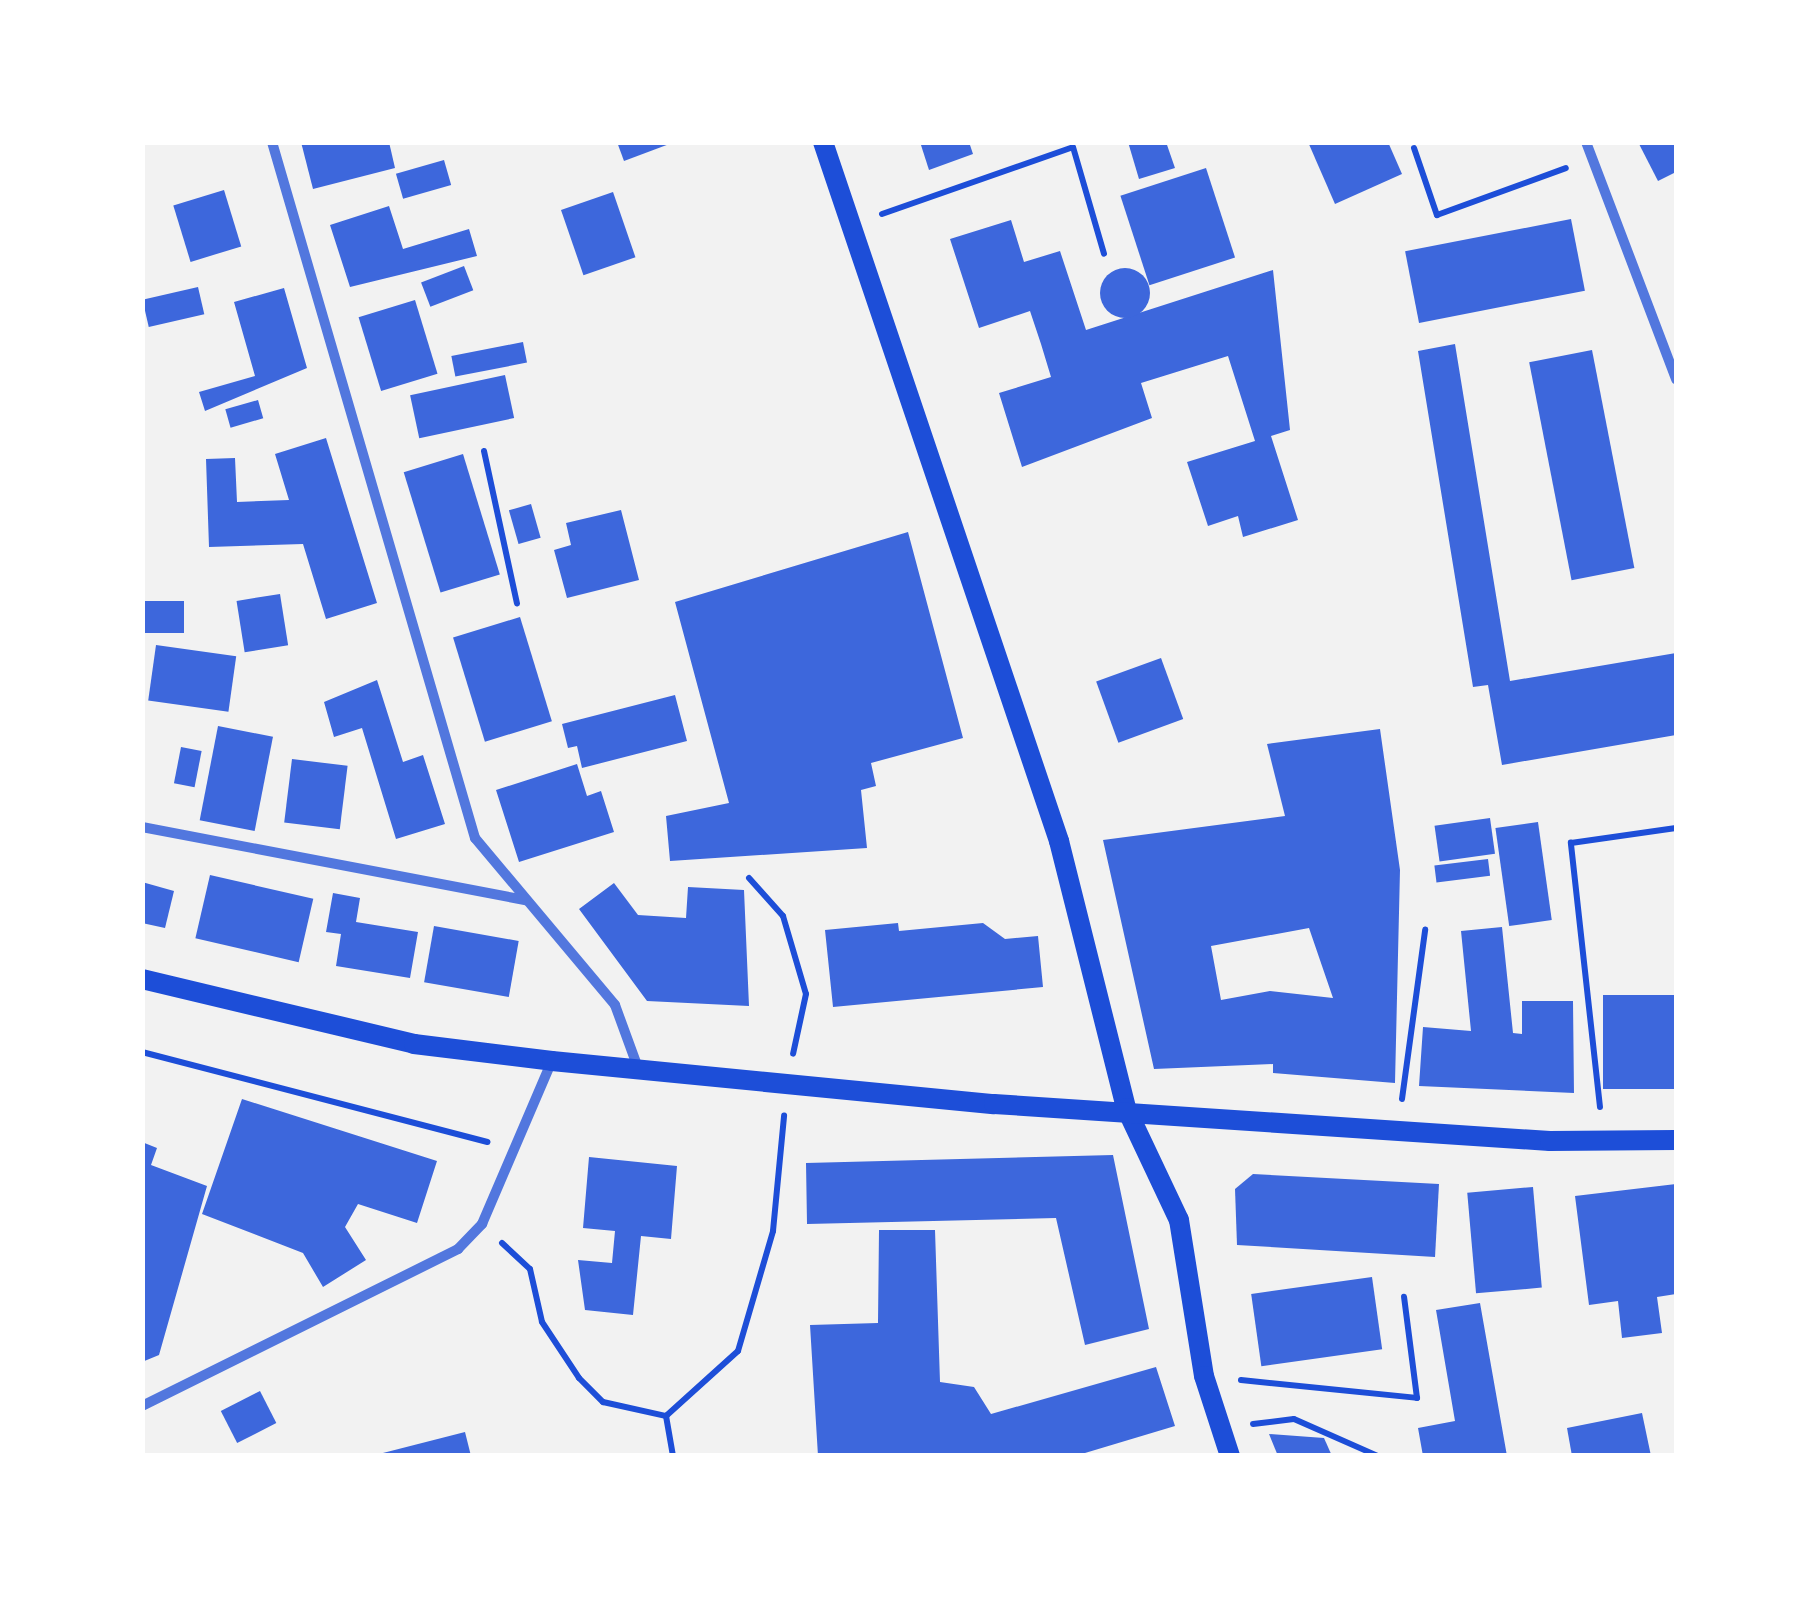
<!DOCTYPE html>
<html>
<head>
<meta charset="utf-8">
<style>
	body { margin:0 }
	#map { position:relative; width:1819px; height:1598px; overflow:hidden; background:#f2f2f2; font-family:Commissioner,sans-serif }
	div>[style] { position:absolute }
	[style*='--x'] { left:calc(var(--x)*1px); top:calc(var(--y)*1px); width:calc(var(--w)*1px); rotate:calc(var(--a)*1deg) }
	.building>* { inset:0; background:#3d67dc; transform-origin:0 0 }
	.round { border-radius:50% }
	.path>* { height:6px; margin:-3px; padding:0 3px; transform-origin:3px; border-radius:3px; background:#1d4ed8 }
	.minor>* { height:10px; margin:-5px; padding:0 5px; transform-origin:5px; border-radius:5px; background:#5277de }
	.secondary>* { height:20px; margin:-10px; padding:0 10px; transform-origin:10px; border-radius:10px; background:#1d4ed8 }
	span { translate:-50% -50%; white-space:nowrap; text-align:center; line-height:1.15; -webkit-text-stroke:9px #fff; paint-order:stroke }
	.frame { position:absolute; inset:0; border:145px solid #fff; pointer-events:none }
</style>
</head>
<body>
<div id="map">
	<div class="building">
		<i style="clip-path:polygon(301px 142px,389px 142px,395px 168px,313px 189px)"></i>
		<i style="clip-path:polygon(617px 142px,672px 142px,672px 143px,624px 161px)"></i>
		<i style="clip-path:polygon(920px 142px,969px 142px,973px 154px,929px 170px)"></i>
		<i style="clip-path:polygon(1128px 142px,1166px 142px,1175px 168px,1139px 179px)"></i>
		<i style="clip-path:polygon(1308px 142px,1388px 142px,1402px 174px,1335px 204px)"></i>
		<i style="clip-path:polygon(1638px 142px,1676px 142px,1676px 172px,1658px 181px)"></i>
		<i style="left:444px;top:160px;width:26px;height:50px;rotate:74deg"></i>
		<i style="left:1206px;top:168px;width:94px;height:90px;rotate:72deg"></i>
		<i style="left:224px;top:190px;width:59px;height:53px;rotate:73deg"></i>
		<i style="left:613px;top:192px;width:69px;height:55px;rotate:71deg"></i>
		<i style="clip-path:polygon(389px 206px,403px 249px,469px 229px,477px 256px,350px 287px,330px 225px)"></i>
		<i style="left:1571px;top:219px;width:73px;height:169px;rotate:79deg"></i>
		<i style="clip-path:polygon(1011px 220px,1024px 262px,1060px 251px,1086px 330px,1273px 270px,1290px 430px,1271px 436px,1298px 520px,1243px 537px,1238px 516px,1208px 526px,1187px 462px,1255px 441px,1228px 356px,1141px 383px,1152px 418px,1022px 467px,999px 393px,1051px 377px,1041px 344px,1030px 311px,979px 328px,950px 239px)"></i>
		<i style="left:464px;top:266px;width:26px;height:46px;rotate:69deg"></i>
		<i class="round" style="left:1100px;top:268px;width:50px;height:50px"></i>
		<i style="left:198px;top:287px;width:28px;height:57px;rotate:77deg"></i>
		<i style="clip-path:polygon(284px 288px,307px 368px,205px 411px,199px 392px,255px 376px,234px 302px)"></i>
		<i style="left:415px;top:300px;width:77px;height:59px;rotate:73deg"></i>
		<i style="left:523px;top:342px;width:21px;height:73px;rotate:79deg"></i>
		<i style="clip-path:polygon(1455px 344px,1510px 681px,1676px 653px,1676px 735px,1502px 765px,1488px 685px,1473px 687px,1418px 351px)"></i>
		<i style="left:1592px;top:350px;width:222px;height:64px;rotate:79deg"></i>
		<i style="left:505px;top:375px;width:44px;height:97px;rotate:78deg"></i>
		<i style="left:258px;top:400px;width:19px;height:34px;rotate:74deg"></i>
		<i style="clip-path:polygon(326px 438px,377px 603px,326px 619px,303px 544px,209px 547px,206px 459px,235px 458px,237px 502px,289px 500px,275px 454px)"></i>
		<i style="left:463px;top:454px;width:126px;height:62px;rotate:73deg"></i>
		<i style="left:531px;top:504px;width:35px;height:23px;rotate:74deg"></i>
		<i style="clip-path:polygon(621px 510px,639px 580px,567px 598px,554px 550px,571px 545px,566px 523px)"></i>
		<i style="clip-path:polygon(908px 532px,963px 738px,871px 763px,876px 786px,861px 790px,867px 848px,670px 861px,666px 816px,729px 803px,675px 602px)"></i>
		<i style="left:280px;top:594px;width:52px;height:44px;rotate:81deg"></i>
		<i style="left:142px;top:601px;width:42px;height:32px"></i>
		<i style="left:520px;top:617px;width:109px;height:70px;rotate:73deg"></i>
		<i style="left:156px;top:645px;width:81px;height:56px;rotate:8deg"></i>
		<i style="left:1161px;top:658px;width:65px;height:69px;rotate:70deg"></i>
		<i style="clip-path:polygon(377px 680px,403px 762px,423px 755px,445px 824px,396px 839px,362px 728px,334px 737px,324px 702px)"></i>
		<i style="clip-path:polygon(675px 695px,687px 741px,582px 768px,577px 746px,568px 748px,562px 724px)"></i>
		<i style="left:218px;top:726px;width:56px;height:96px;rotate:11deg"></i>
		<i style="clip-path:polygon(evenodd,1380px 729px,1400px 870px,1395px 1083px,1273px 1073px,1273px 1064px,1154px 1069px,1103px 840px,1285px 816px,1267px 744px,1380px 729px,1309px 928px,1333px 998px,1270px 991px,1221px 1000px,1211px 946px,1309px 928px)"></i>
		<i style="left:181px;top:747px;width:21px;height:37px;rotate:11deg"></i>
		<i style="left:292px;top:759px;width:56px;height:64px;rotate:7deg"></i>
		<i style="clip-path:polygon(577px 764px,587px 796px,601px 791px,614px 832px,519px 862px,496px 790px)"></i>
		<i style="left:1490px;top:818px;width:36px;height:56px;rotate:82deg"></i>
		<i style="left:1538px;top:822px;width:99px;height:43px;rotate:82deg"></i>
		<i style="left:1488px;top:859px;width:17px;height:54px;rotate:83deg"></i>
		<i style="left:210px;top:875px;width:106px;height:65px;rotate:13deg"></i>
		<i style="clip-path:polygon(142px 882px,174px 891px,165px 928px,142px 923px)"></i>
		<i style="clip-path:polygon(614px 883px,638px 915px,686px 918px,688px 887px,744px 890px,749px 1006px,647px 1001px,579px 909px)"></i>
		<i style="clip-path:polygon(333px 893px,360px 898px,356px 922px,418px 932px,410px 978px,336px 966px,341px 934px,326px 932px)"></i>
		<i style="clip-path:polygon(898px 923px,899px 931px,983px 923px,1005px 939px,1038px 936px,1043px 987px,833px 1007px,825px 930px)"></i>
		<i style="left:434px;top:926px;width:86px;height:57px;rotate:10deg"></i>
		<i style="clip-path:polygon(1502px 927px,1513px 1033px,1522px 1034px,1522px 1001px,1573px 1001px,1574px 1093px,1419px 1086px,1423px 1027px,1471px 1031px,1461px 931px)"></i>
		<i style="left:1676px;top:995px;width:94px;height:73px;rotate:90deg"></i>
		<i style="clip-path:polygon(242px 1099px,437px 1161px,417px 1223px,358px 1204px,345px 1227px,366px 1260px,323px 1287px,303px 1253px,202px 1214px)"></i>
		<i style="clip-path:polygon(142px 1142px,157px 1148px,151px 1165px,207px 1186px,159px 1355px,142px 1362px)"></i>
		<i style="clip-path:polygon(1113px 1155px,1149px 1329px,1085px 1345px,1056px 1218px,807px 1224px,806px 1163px)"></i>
		<i style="clip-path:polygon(589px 1157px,677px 1166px,671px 1239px,641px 1236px,633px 1315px,585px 1310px,578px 1260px,612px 1263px,615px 1231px,583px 1228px)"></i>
		<i style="clip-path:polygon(1253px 1174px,1439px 1184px,1435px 1257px,1237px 1245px,1235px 1189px)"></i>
		<i style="clip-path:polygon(1676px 1184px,1676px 1294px,1657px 1297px,1662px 1333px,1622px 1338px,1618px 1301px,1589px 1305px,1575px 1196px)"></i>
		<i style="left:1533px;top:1187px;width:101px;height:66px;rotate:85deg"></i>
		<i style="clip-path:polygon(879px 1230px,935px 1230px,940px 1382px,974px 1387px,991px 1414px,1156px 1367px,1175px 1426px,1075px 1456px,818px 1456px,810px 1325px,878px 1323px)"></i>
		<i style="left:1372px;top:1277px;width:73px;height:122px;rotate:82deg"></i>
		<i style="clip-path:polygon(1480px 1303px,1507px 1456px,1423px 1456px,1418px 1428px,1455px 1421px,1436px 1310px)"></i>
		<i style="left:260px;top:1391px;width:36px;height:44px;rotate:63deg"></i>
		<i style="clip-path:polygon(1642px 1413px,1651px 1456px,1572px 1456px,1567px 1428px)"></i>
		<i style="clip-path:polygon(465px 1432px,471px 1456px,379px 1456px,379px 1454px)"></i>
		<i style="clip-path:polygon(1269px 1434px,1324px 1438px,1332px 1456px,1278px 1456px)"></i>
	</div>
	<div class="path">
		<i style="--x:1414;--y:148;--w:71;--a:71.1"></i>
		<i style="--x:1437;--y:215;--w:137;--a:-20"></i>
		<i style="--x:882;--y:214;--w:202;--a:-19.3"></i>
		<i style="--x:1073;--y:147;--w:111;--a:73.8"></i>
		<i style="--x:484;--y:451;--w:156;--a:77.8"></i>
		<i style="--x:749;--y:878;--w:51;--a:48.2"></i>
		<i style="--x:783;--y:916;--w:81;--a:73.6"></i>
		<i style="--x:806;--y:994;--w:61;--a:102.2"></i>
		<i style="--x:142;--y:1052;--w:357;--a:14.6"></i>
		<i style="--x:1402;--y:1099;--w:171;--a:-82.2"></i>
		<i style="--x:1600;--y:1107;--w:266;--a:-96.3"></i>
		<i style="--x:1571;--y:843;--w:106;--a:-8.1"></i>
		<i style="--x:502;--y:1243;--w:38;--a:43"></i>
		<i style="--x:530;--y:1269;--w:54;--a:77.2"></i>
		<i style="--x:542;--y:1322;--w:67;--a:56.5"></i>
		<i style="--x:579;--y:1378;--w:34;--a:45"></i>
		<i style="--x:603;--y:1402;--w:65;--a:12.5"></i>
		<i style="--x:1241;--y:1380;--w:177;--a:5.8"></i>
		<i style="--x:1417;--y:1398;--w:102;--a:-97.3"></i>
		<i style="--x:1253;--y:1424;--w:41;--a:-7"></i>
		<i style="--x:1294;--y:1419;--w:92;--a:23.8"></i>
		<i style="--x:673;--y:1456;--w:41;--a:-99.9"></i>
		<i style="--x:666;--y:1416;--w:97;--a:-42.1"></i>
		<i style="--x:738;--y:1351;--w:125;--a:-73.7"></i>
		<i style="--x:773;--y:1231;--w:116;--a:-84.5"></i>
	</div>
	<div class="minor">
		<i style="--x:272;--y:142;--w:725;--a:73.74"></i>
		<i style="--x:475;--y:838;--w:218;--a:50"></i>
		<i style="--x:615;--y:1005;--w:67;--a:69.9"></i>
		<i style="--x:1586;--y:142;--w:254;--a:69.2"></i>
		<i style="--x:142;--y:827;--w:391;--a:10.8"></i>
		<i style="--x:142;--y:1406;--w:353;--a:-26.4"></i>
		<i style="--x:458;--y:1249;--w:35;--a:-46"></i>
		<i style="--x:482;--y:1224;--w:177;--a:-66.8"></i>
	</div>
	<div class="secondary">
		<i style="--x:823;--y:142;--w:738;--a:71.34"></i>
		<i style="--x:1059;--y:841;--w:275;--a:75.9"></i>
		<i style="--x:1126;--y:1108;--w:124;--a:64.7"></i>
		<i style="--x:1179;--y:1220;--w:158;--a:80.9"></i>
		<i style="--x:1204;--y:1376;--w:84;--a:72"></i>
		<i style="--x:142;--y:979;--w:280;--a:13.4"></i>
		<i style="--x:414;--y:1044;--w:139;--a:7"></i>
		<i style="--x:552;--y:1061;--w:444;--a:5.6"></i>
		<i style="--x:994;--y:1104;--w:557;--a:3.81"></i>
		<i style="--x:1550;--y:1141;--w:126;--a:-0.5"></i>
	</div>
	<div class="frame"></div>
</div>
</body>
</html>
